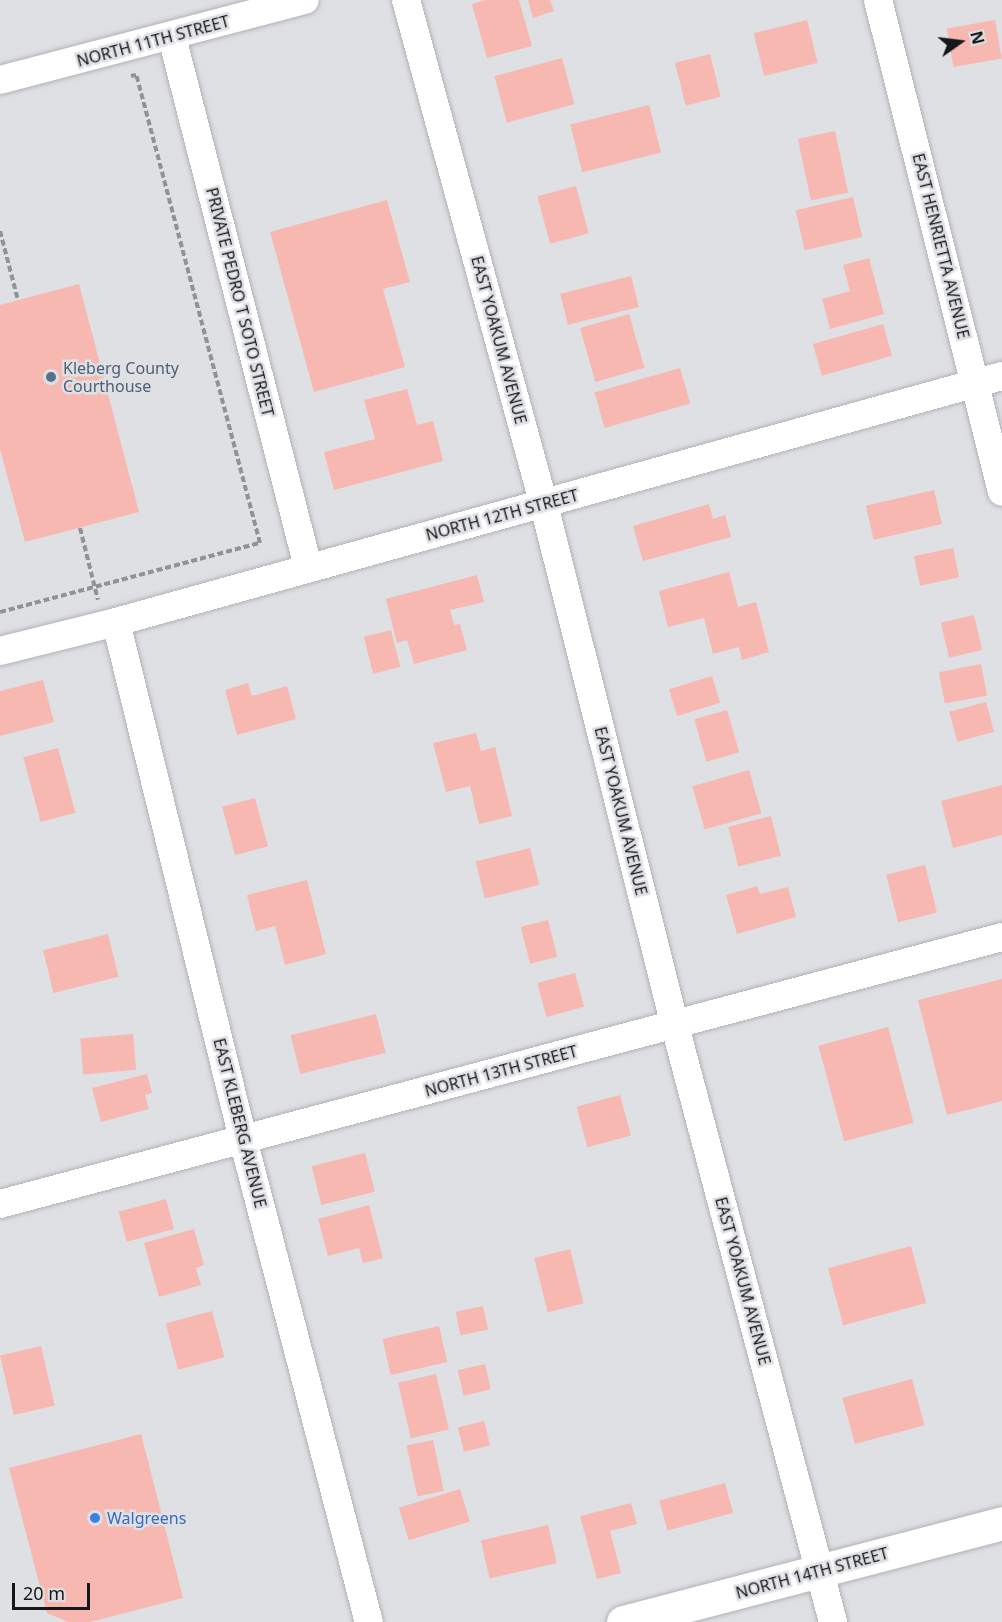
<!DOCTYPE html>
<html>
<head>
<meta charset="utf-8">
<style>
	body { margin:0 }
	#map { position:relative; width:1002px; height:1622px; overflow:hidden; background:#dfe0e4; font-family:"Noto Sans",sans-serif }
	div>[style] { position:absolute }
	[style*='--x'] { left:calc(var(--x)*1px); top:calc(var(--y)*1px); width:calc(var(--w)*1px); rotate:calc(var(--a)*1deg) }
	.building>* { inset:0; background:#f6b8b1; transform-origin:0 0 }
	.path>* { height:4px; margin-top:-2px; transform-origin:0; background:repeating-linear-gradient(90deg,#919295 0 6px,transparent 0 9px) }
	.roads { filter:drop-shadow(0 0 2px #b0b2b6) drop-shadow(0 0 2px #b0b2b6) }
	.street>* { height:28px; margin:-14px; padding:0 14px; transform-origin:14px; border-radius:14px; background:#fff }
	.primary>* { height:33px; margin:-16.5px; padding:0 16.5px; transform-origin:16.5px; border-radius:16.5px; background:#fff }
	.dots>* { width:16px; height:16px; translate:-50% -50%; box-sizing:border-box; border:3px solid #dfe0e4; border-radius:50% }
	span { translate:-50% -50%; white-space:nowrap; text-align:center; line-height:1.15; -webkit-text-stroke:5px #dfe0e4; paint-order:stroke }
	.street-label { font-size:16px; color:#161718 }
	.service-label { font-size:16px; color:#4e5e75 }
	.left { translate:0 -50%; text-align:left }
	.shop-label { font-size:16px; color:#366cbe }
	.north { position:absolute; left:930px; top:12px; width:60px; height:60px; -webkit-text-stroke:4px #dfe0e4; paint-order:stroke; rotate:76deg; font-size:16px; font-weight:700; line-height:24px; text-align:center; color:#161718 }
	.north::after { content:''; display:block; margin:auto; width:21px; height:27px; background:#161718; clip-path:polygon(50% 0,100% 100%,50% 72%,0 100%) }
	.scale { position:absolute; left:12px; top:1583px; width:78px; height:27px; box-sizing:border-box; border:3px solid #161718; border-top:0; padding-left:8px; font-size:18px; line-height:21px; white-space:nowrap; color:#161718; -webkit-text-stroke:4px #dfe0e4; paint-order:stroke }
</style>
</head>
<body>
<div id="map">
	<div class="building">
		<i style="clip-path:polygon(485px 0,519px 0,532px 46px,487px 58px,472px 4px)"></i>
		<i style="clip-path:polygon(528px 0,550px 0,554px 11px,533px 18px)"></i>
		<i style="left:807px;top:20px;width:44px;height:55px;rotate:76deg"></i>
		<i style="left:995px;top:20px;width:39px;height:49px;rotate:80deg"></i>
		<i style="left:710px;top:54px;width:44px;height:36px;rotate:76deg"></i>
		<i style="left:562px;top:58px;width:48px;height:70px;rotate:75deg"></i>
		<i style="left:649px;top:105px;width:49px;height:81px;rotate:76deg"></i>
		<i style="left:835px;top:131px;width:63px;height:38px;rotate:78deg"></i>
		<i style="left:576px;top:186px;width:49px;height:40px;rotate:75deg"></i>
		<i style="left:853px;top:197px;width:41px;height:59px;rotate:77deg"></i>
		<i style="clip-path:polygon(387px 200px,410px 282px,383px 289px,405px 367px,314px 392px,270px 232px)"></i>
		<i style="clip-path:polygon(869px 258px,884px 314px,830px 329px,822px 299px,850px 291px,843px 265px)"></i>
		<i style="left:631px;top:276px;width:32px;height:73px;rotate:76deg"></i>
		<i style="clip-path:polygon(79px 284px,139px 512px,25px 542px,0 449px,0 305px)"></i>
		<i style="left:629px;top:314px;width:56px;height:51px;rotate:74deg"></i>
		<i style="left:883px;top:324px;width:33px;height:73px;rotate:74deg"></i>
		<i style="left:680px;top:368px;width:37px;height:89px;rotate:74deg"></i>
		<i style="clip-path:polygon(407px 389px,417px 425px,433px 421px,443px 461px,334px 490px,324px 452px,375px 439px,364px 400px)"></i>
		<i style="left:934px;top:490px;width:35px;height:70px;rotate:77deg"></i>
		<i style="clip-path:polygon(709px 504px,713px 519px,725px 515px,731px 537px,643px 561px,633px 526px)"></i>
		<i style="left:953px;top:548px;width:30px;height:40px;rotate:78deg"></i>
		<i style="clip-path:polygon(729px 572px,738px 607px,756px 602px,769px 652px,742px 660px,739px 647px,713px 654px,704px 618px,668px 627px,659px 591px)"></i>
		<i style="clip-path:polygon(477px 575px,484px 602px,450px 610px,454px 625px,460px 624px,467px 650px,414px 664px,407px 640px,397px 643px,386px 599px)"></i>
		<i style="left:974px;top:615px;width:36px;height:34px;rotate:77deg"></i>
		<i style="left:391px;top:630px;width:38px;height:28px;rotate:76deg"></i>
		<i style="left:981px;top:664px;width:32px;height:43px;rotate:79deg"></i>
		<i style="left:712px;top:676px;width:28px;height:45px;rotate:73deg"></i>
		<i style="clip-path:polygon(43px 680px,54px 722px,0 736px,0 691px)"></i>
		<i style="clip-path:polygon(248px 683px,252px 696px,287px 686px,296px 719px,237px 735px,225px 690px)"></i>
		<i style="left:986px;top:702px;width:31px;height:38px;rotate:75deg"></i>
		<i style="left:727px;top:710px;width:44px;height:34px;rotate:74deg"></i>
		<i style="clip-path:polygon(476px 733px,481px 751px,495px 747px,512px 816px,479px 824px,470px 786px,446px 792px,433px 743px)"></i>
		<i style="left:58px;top:748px;width:67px;height:36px;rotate:75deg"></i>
		<i style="left:749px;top:770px;width:45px;height:59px;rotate:74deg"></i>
		<i style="clip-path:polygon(1002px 785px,1002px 835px,953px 848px,941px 801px)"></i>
		<i style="left:255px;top:798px;width:50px;height:34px;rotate:75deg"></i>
		<i style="left:771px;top:816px;width:41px;height:44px;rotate:76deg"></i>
		<i style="left:530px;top:848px;width:38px;height:56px;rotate:76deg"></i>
		<i style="left:925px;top:865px;width:49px;height:40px;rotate:76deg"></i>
		<i style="clip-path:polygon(307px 880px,326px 954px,285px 965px,275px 926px,256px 931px,247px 895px)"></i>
		<i style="clip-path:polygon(757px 886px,760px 894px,788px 887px,796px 917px,737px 934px,726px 895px)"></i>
		<i style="left:548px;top:920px;width:38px;height:28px;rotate:76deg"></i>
		<i style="left:108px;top:934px;width:44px;height:67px;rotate:76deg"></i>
		<i style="left:575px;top:973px;width:35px;height:39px;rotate:75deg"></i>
		<i style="clip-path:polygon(1002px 979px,1002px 1101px,947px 1115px,918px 1000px)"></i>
		<i style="left:376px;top:1014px;width:40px;height:88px;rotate:76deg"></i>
		<i style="left:888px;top:1027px;width:99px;height:72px;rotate:75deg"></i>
		<i style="left:133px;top:1034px;width:36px;height:53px;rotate:85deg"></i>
		<i style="clip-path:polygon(147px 1074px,152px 1093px,145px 1095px,149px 1109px,101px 1122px,92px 1088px)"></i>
		<i style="left:620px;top:1095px;width:42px;height:45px;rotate:75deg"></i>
		<i style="left:365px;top:1153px;width:40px;height:55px;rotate:76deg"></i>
		<i style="left:166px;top:1199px;width:31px;height:49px;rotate:75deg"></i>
		<i style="clip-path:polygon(369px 1205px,383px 1258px,363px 1263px,359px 1248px,328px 1256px,318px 1219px)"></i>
		<i style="clip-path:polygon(194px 1229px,204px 1265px,196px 1268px,201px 1285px,159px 1297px,144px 1243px)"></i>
		<i style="left:911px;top:1246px;width:59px;height:86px;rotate:75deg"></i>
		<i style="left:570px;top:1249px;width:56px;height:37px;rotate:76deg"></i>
		<i style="left:483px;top:1306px;width:24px;height:28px;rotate:78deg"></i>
		<i style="left:212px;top:1311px;width:48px;height:48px;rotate:75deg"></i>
		<i style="left:439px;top:1326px;width:37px;height:58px;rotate:77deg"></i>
		<i style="left:41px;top:1346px;width:61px;height:42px;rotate:77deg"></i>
		<i style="left:485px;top:1364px;width:26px;height:28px;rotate:77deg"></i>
		<i style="left:436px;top:1374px;width:57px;height:39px;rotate:77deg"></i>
		<i style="left:912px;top:1379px;width:48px;height:72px;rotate:75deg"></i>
		<i style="left:484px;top:1421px;width:25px;height:27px;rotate:76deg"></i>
		<i style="clip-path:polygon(141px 1434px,183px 1598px,90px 1622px,68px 1622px,47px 1613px,9px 1468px)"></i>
		<i style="left:433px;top:1440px;width:52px;height:27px;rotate:78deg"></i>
		<i style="left:725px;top:1483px;width:31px;height:68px;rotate:75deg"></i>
		<i style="left:460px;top:1489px;width:34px;height:64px;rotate:73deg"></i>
		<i style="clip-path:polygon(631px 1503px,637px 1524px,610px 1531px,621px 1573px,597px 1579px,580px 1516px)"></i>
		<i style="left:548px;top:1525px;width:39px;height:69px;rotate:77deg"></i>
	</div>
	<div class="path">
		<i style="--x:0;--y:231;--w:71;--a:75.4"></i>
		<i style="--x:80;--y:528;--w:74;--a:76"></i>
		<i style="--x:0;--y:612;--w:269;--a:-14.9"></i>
		<i style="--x:260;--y:543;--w:484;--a:-104.8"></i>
		<i style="--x:136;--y:75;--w:5;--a:169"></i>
	</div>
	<div class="roads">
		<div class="street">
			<i style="--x:406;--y:0;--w:524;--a:74.72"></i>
			<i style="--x:544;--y:505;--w:537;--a:75.89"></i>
			<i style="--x:675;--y:1026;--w:617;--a:75.15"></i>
			<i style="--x:878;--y:0;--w:507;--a:75.85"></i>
			<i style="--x:172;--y:37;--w:547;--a:75.61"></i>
			<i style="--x:0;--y:80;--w:315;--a:-14.7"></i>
			<i style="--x:116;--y:622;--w:532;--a:76.2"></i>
			<i style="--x:243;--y:1139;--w:499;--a:75.4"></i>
			<i style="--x:0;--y:651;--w:120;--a:-14"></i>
			<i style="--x:116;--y:622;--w:920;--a:-15.52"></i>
			<i style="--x:0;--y:1204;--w:1037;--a:-14.92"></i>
		</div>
		<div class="primary">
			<i style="--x:623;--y:1622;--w:392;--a:-14.6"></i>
		</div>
	</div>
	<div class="dots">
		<i style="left:51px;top:377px;background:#5c6f8a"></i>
		<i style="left:95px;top:1518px;background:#3f7fe0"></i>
	</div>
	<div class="street-label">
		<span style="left:153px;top:41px;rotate:-15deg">NORTH 11TH STREET</span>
		<span style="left:941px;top:246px;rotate:76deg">EAST HENRIETTA AVENUE</span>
		<span style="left:240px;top:302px;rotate:76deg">PRIVATE PEDRO T SOTO STREET</span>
		<span style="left:499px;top:340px;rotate:75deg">EAST YOAKUM AVENUE</span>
		<span style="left:502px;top:515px;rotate:-15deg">NORTH 12TH STREET</span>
		<span style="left:621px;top:811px;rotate:76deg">EAST YOAKUM AVENUE</span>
		<span style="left:501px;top:1071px;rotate:-15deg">NORTH 13TH STREET</span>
		<span style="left:240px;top:1123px;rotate:76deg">EAST KLEBERG AVENUE</span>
		<span style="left:743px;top:1281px;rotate:75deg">EAST YOAKUM AVENUE</span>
		<span style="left:812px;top:1573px;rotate:-15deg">NORTH 14TH STREET</span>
	</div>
	<div class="service-label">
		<span class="left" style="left:63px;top:377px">Kleberg County<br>Courthouse</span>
	</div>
	<div class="shop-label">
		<span class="left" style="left:107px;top:1518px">Walgreens</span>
	</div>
	<div class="north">N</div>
	<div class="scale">20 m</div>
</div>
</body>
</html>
